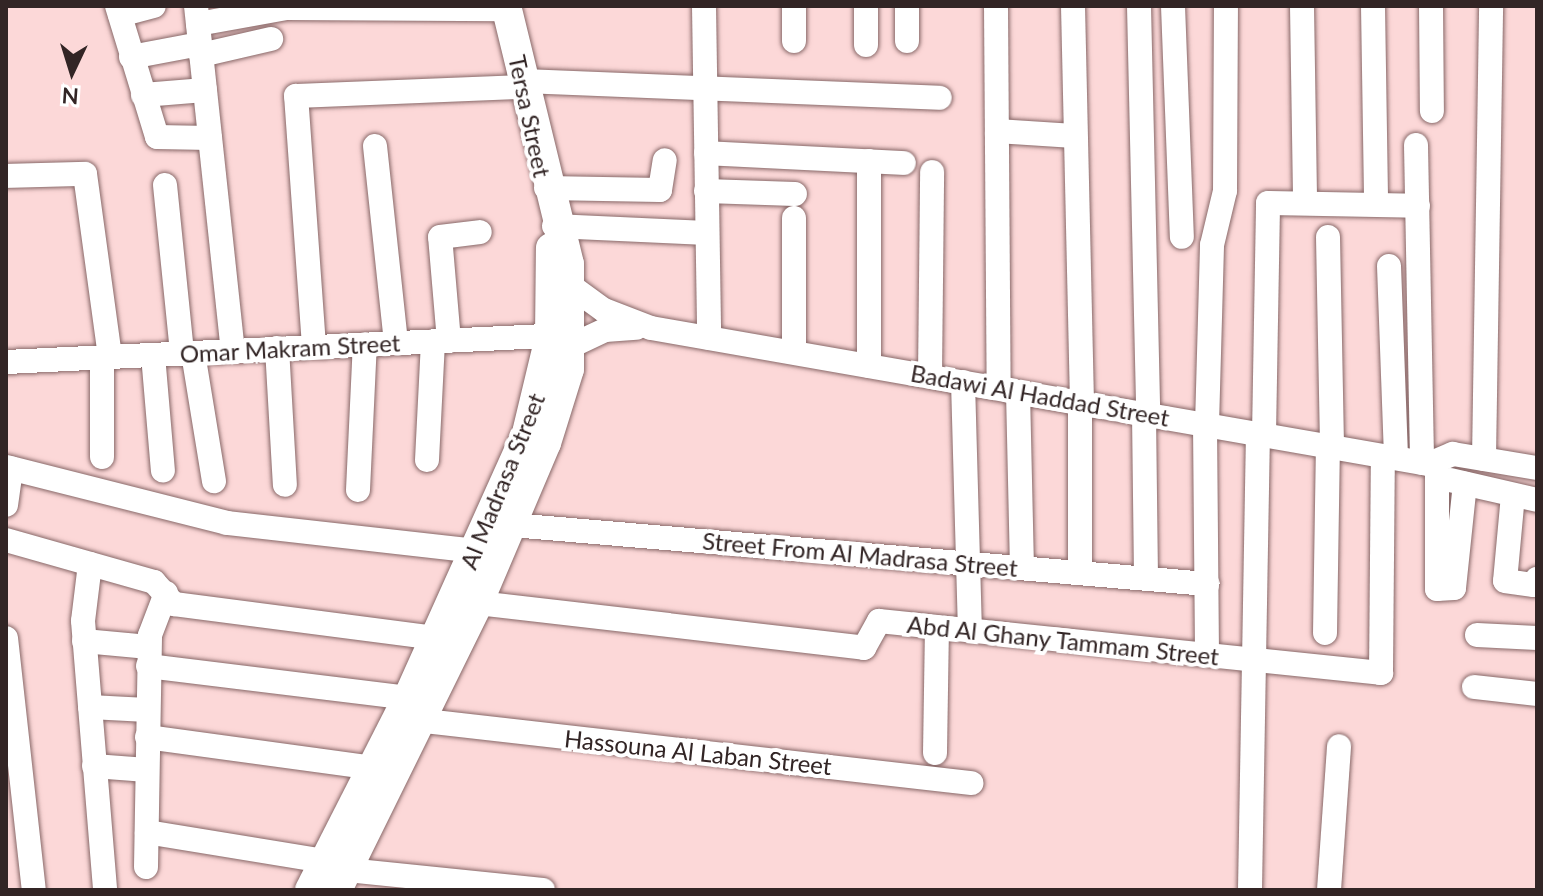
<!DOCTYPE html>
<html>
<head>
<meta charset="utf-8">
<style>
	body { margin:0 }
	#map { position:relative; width:1543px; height:896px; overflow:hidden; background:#fcd8d8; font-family:Lato,sans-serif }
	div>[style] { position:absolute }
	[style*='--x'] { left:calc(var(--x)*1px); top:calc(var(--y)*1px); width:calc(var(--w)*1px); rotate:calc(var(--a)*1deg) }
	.roads { filter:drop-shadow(0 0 2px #886868) drop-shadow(0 0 2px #886868) }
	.minor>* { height:24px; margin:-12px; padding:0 12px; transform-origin:12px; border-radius:12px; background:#fff }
	.major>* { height:30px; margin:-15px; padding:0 15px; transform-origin:15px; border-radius:15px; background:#fff }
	span { translate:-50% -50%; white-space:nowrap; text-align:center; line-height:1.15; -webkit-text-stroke:8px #fff; paint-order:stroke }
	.street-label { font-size:24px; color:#322525 }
	.frame { position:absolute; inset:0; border:8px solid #322525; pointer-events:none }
	.north { position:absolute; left:32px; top:32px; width:80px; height:80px; -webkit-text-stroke:6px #fff; paint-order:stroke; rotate:184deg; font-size:22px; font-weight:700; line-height:32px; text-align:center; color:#322525 }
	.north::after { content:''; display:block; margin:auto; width:28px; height:36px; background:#322525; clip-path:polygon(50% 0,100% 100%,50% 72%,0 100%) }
</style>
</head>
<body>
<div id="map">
	<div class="roads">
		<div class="minor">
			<i style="--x:117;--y:6;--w:137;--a:73"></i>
			<i style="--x:157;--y:137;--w:53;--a:1.1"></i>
			<i style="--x:196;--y:6;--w:346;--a:83.9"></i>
			<i style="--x:704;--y:6;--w:332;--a:89.1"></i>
			<i style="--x:996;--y:6;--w:382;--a:89.6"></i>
			<i style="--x:1073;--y:6;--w:397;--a:88.7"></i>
			<i style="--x:1139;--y:6;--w:408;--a:88.7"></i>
			<i style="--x:1173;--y:6;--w:231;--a:87.8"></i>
			<i style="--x:1302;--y:6;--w:195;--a:89.1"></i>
			<i style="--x:1373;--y:6;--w:198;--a:89.1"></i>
			<i style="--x:1431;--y:6;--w:105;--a:89.5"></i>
			<i style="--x:120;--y:15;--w:35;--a:-15"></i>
			<i style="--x:198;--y:24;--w:90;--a:-10.2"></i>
			<i style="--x:287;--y:8;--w:219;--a:0.3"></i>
			<i style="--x:794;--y:41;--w:35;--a:-90"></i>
			<i style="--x:907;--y:41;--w:35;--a:-90"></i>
			<i style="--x:866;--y:45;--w:39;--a:-90"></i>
			<i style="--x:201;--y:55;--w:72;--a:-12.9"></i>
			<i style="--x:131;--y:57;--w:70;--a:-10.7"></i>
			<i style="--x:523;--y:81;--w:417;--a:2.3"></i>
			<i style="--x:143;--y:95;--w:62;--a:-4.6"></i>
			<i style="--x:997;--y:131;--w:77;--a:3.7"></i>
			<i style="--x:1416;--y:145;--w:318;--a:88.9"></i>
			<i style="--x:375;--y:146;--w:198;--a:83.9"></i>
			<i style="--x:706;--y:153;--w:198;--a:2.9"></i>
			<i style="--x:869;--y:161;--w:205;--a:90"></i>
			<i style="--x:6;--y:176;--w:79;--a:-1.5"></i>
			<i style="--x:85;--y:174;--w:185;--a:82.2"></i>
			<i style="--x:165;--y:185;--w:169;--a:84.2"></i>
			<i style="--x:546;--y:188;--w:114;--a:1"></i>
			<i style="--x:660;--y:190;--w:30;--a:-81"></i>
			<i style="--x:706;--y:191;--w:89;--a:1.9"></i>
			<i style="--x:794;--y:218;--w:134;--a:90"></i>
			<i style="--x:554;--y:226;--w:153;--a:2.6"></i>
			<i style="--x:1328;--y:237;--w:210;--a:88.9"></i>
			<i style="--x:1389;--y:266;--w:192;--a:87.9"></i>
			<i style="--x:572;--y:287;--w:39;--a:36"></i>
			<i style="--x:604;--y:310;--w:50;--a:21"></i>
			<i style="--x:651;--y:328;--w:790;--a:9.92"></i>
			<i style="--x:449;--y:341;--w:104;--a:-94.9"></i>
			<i style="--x:440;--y:237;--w:40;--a:-7.1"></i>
			<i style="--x:573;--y:345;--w:35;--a:-25"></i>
			<i style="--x:605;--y:330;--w:31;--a:-4"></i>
			<i style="--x:314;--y:346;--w:251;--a:-94.1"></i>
			<i style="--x:296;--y:96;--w:228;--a:-2.3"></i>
			<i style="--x:277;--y:348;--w:137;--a:86.7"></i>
			<i style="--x:193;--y:353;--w:130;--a:80.7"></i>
			<i style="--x:153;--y:355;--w:116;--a:85.1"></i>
			<i style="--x:6;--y:362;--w:562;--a:-2.76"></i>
			<i style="--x:930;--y:376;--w:204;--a:-89.4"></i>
			<i style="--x:963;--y:382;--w:249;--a:88.4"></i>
			<i style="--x:1018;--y:392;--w:176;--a:88.7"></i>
			<i style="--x:1080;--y:403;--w:170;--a:90"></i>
			<i style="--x:1144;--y:414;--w:165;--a:89.3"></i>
			<i style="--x:1205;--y:424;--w:231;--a:89.5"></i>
			<i style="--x:1207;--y:425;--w:180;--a:-88.4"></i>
			<i style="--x:1212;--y:245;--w:56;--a:-76.5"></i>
			<i style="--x:1225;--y:191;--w:185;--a:-89.7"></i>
			<i style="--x:1264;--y:435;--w:232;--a:-89"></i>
			<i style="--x:1268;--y:203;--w:150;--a:1.1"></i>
			<i style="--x:102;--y:457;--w:100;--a:-90"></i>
			<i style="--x:1484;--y:459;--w:453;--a:-89.1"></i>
			<i style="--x:427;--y:460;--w:119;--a:-87.1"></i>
			<i style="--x:1429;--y:464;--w:26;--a:-23"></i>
			<i style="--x:1453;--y:454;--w:85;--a:9.5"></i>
			<i style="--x:6;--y:467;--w:228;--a:14.2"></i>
			<i style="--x:227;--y:523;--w:250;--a:6.4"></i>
			<i style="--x:1437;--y:472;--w:117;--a:90"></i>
			<i style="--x:1437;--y:589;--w:17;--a:-3"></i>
			<i style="--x:1454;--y:588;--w:105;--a:-84"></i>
			<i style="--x:1450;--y:480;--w:89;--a:12.9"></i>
			<i style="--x:358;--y:490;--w:146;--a:-87.3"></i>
			<i style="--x:1513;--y:495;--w:86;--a:95.3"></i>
			<i style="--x:1505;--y:581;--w:29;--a:8"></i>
			<i style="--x:1534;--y:585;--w:7;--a:-63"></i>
			<i style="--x:6;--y:505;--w:37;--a:-82"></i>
			<i style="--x:512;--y:525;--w:698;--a:4.85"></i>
			<i style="--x:6;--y:540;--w:154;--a:15.8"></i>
			<i style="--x:154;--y:582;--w:30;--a:48"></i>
			<i style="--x:174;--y:604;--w:263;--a:7.4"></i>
			<i style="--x:90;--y:564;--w:57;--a:97"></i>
			<i style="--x:83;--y:621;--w:270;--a:85.3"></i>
			<i style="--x:478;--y:603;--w:389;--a:6.6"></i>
			<i style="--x:864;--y:648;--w:31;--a:-61"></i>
			<i style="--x:879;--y:621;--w:505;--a:5.91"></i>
			<i style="--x:1381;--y:673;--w:217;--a:-89.5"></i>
			<i style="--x:1325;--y:633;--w:187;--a:-89.1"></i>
			<i style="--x:1477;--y:635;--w:60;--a:2.9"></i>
			<i style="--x:6;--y:638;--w:254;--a:83.7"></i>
			<i style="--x:84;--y:641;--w:65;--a:5.3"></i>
			<i style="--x:148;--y:666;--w:262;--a:7"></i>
			<i style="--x:1474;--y:687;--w:63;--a:6.3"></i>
			<i style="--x:90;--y:707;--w:57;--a:3"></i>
			<i style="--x:425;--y:721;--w:550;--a:6.48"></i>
			<i style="--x:147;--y:737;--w:243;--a:7.8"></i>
			<i style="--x:935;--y:753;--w:126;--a:-89.1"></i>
			<i style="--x:94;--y:766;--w:53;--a:4.3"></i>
			<i style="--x:147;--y:832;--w:179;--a:9.3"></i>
			<i style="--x:146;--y:867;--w:232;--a:-89"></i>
			<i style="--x:150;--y:635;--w:45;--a:-69.1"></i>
			<i style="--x:347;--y:870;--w:197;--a:5.8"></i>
			<i style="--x:1250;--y:890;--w:456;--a:-89"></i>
			<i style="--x:1329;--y:890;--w:144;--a:-86"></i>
		</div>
		<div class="major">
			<i style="--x:310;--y:890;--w:216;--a:-63"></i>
			<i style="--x:408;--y:698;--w:290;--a:-65.8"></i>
			<i style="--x:527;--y:433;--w:99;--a:-76.5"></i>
			<i style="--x:550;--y:337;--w:89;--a:-89.4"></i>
			<i style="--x:337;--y:890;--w:320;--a:-63.8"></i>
			<i style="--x:478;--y:603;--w:174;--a:-67"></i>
			<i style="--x:546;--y:443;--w:77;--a:-72.7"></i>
			<i style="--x:569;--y:369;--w:105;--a:-90"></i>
			<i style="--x:569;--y:264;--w:266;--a:-103.7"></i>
		</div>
	</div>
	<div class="street-label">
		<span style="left:530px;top:116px;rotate:78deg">Tersa Street</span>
		<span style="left:290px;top:348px;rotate:-3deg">Omar Makram Street</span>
		<span style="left:1040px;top:395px;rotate:10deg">Badawi Al Haddad Street</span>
		<span style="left:502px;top:481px;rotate:-68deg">Al Madrasa Street</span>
		<span style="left:860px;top:554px;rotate:5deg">Street From Al Madrasa Street</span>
		<span style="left:1063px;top:640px;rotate:6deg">Abd Al Ghany Tammam Street</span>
		<span style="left:698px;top:752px;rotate:6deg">Hassouna Al Laban Street</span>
	</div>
	<div class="frame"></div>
	<div class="north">N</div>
</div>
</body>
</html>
